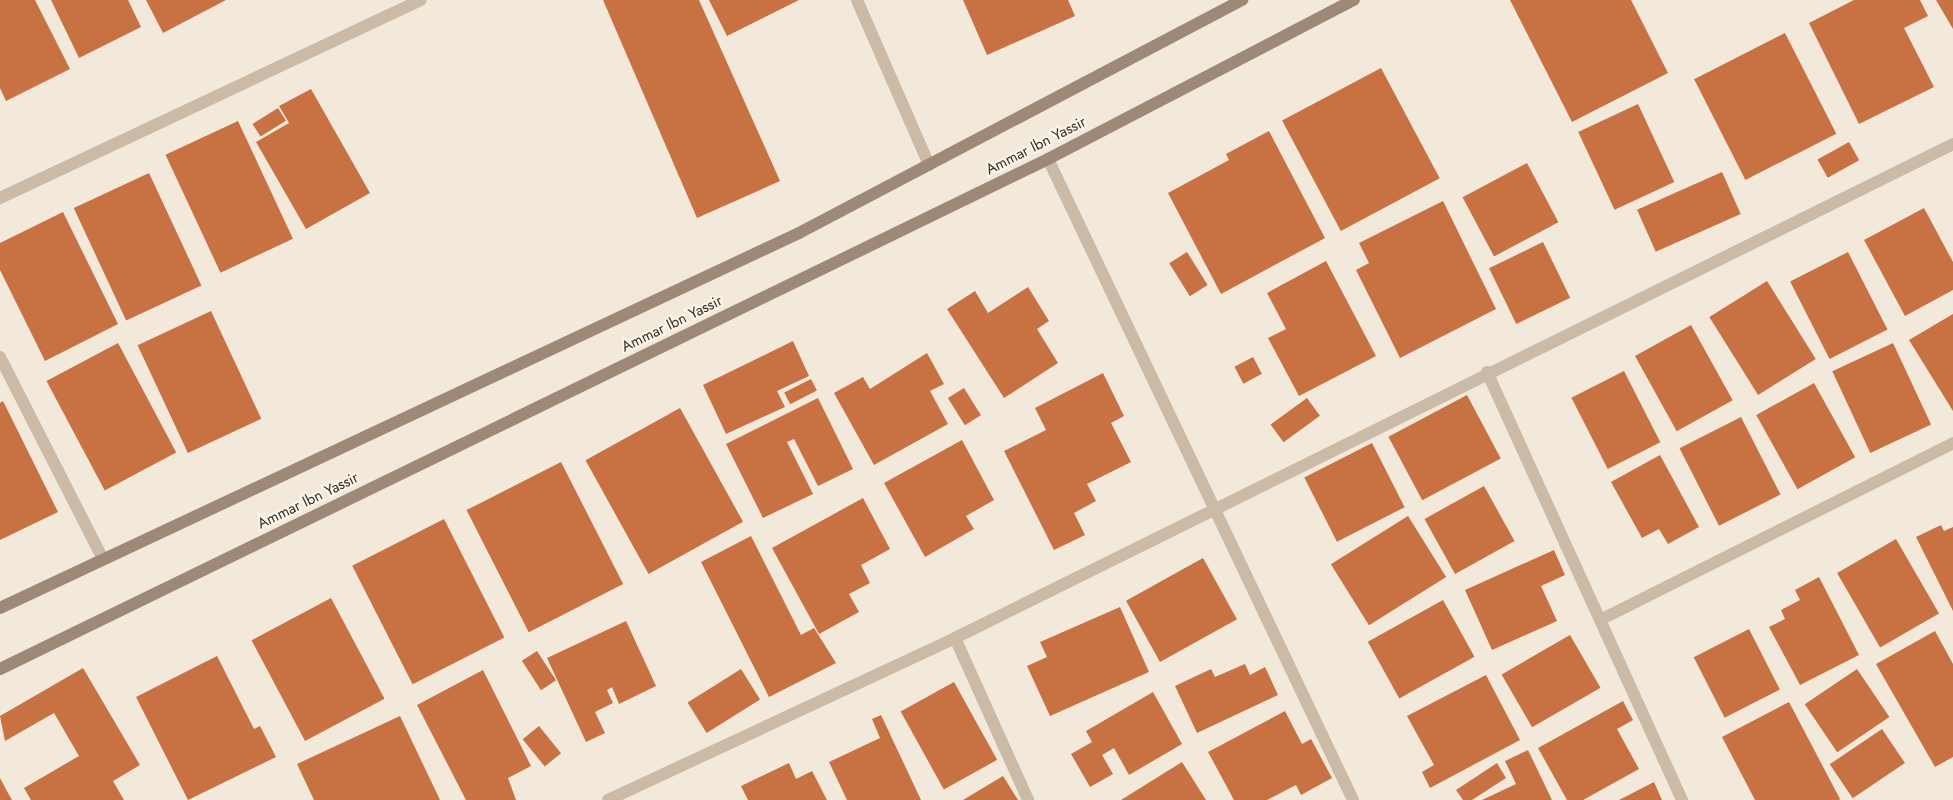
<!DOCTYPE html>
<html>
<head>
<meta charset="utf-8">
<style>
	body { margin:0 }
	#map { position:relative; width:1953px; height:800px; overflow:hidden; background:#f2e9db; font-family:Jost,sans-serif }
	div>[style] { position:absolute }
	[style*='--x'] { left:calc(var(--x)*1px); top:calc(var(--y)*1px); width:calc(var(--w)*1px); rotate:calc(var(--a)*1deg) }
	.building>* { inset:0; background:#c87143; transform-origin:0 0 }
	.street>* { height:12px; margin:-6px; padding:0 6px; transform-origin:6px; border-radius:6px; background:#cabaa6 }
	.secondary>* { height:12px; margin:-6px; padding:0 6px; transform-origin:6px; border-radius:6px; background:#9e8978 }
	span { translate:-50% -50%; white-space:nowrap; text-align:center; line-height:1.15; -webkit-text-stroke:4.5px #faf3e7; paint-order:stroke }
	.street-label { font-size:15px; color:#362e27 }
</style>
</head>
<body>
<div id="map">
	<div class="building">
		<i style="clip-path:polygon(0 0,35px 0,70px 69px,6px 101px,0 88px)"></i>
		<i style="clip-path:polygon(51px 0,128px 0,141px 27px,79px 58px)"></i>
		<i style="clip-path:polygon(146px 0,226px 0,163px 33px)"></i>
		<i style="clip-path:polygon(603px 0,699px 0,780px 181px,697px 218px)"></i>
		<i style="clip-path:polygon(709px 0,799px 0,727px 36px)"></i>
		<i style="clip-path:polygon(963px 0,1068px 0,1075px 16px,987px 55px)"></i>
		<i style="clip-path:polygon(1510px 0,1631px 0,1668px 73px,1572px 122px)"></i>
		<i style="clip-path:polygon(1854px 0,1920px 0,1928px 16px,1904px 28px,1934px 87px,1859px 124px,1809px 23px)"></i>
		<i style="clip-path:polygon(1936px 0,1953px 0,1953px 29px)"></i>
		<i style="left:1785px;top:33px;width:113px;height:102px;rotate:63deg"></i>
		<i style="left:1381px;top:68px;width:125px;height:112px;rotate:62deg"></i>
		<i style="clip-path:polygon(311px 89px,370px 193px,306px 229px,256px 142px,289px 123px,279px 106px)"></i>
		<i style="left:1638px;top:104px;width:86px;height:66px;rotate:65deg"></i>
		<i style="left:278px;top:108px;width:15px;height:30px;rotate:58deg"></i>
		<i style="left:238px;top:121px;width:130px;height:80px;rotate:65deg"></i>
		<i style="clip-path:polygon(1269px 131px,1325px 238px,1221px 294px,1168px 193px,1229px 160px,1226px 154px)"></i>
		<i style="left:1849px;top:142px;width:21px;height:36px;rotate:61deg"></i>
		<i style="left:1527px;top:163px;width:67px;height:73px;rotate:62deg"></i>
		<i style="left:1722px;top:172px;width:46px;height:93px;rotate:66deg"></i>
		<i style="left:149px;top:173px;width:124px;height:83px;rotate:65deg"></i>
		<i style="clip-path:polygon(1443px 201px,1496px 309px,1400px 358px,1356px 270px,1369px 263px,1359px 243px)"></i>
		<i style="clip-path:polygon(1924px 208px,1953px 262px,1953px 290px,1905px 316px,1864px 240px)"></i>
		<i style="clip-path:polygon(63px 212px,118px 324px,45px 361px,0 270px,0 243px)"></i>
		<i style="left:1543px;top:242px;width:62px;height:60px;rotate:64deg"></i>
		<i style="left:1187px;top:252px;width:39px;height:21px;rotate:58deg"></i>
		<i style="left:1848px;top:252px;width:87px;height:65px;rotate:63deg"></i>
		<i style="clip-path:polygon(1326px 261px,1376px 356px,1299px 396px,1268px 338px,1286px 329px,1267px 293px)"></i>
		<i style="left:1767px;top:281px;width:92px;height:68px;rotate:58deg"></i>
		<i style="clip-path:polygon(1028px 287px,1049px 321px,1037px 329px,1058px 363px,1004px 398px,947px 309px,975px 291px,988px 313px)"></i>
		<i style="left:211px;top:311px;width:119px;height:81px;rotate:65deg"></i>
		<i style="clip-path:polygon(1953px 314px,1953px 411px,1909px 340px)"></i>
		<i style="left:1691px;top:325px;width:86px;height:64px;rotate:61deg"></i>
		<i style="clip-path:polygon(793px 341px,809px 376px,777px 391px,785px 407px,726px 434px,703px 385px)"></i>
		<i style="left:118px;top:343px;width:124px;height:81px;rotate:62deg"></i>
		<i style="left:1893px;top:343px;width:90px;height:67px;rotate:65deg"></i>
		<i style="clip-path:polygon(927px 353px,944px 384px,930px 391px,948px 424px,874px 465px,834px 393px,863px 377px,870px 389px)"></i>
		<i style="left:1253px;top:357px;width:19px;height:21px;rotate:62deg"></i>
		<i style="left:1624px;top:371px;width:80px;height:59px;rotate:63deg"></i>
		<i style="clip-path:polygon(1103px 373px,1124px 416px,1111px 423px,1131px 462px,1087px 484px,1096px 501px,1074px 513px,1085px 535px,1054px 550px,1004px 451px,1046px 430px,1035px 408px)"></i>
		<i style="left:811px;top:379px;width:13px;height:30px;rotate:63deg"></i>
		<i style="left:1814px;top:383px;width:85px;height:66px;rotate:61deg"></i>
		<i style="left:964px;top:388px;width:32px;height:19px;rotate:58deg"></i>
		<i style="left:1467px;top:395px;width:72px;height:89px;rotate:62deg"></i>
		<i style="clip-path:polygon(818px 398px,853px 469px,818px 486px,794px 439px,787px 442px,813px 494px,763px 518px,726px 444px)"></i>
		<i style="left:1307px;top:398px;width:22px;height:45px;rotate:54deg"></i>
		<i style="clip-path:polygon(3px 401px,58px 512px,0 540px,0 403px)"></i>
		<i style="left:680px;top:408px;width:130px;height:108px;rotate:61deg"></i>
		<i style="left:1741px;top:417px;width:87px;height:69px;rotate:63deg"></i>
		<i style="clip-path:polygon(962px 440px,994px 500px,966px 516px,974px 529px,925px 557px,884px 483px)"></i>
		<i style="left:1372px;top:443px;width:72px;height:76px;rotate:63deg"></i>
		<i style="clip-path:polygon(1660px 455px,1699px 527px,1668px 544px,1659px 529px,1642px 538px,1611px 482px)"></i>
		<i style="left:561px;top:462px;width:137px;height:106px;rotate:63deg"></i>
		<i style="left:1484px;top:486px;width:63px;height:68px;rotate:61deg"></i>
		<i style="clip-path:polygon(863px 498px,890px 549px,861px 565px,870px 583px,849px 594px,859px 612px,819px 634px,772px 548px)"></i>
		<i style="left:1408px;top:516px;width:72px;height:91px;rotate:58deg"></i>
		<i style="left:444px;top:519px;width:133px;height:103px;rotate:63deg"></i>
		<i style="clip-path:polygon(1941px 525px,1944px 531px,1953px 527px,1953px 611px,1916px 537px)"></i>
		<i style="clip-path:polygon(751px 536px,801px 635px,814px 628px,836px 663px,769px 697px,701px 562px)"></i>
		<i style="left:1896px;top:539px;width:86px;height:68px;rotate:60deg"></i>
		<i style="clip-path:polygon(1554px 550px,1565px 575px,1541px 586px,1557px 621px,1492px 650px,1465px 590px)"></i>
		<i style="left:1203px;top:558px;width:70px;height:88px;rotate:61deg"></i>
		<i style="clip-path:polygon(1819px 577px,1859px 655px,1800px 685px,1769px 627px,1785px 619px,1781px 610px,1800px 600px,1795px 590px)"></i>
		<i style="left:331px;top:598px;width:114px;height:90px;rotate:62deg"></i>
		<i style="left:1443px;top:600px;width:65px;height:86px;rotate:61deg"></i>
		<i style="clip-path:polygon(1120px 607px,1149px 672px,1050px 716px,1027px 666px,1047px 657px,1040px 642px)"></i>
		<i style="clip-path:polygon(626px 621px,656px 686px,619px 704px,612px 687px,607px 690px,613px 703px,595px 712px,605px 733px,586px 742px,547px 658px)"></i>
		<i style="left:1749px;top:629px;width:68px;height:62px;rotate:63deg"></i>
		<i style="clip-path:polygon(1935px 631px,1953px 664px,1953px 757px,1935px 767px,1876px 664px)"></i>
		<i style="left:1570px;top:635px;width:61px;height:79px;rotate:60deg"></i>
		<i style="left:537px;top:651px;width:35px;height:18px;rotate:57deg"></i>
		<i style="clip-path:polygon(217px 656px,254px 729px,260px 726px,276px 757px,188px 800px,136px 697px)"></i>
		<i style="clip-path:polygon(1245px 664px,1250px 675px,1265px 667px,1278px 695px,1197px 733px,1175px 686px,1211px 669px,1215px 677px)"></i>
		<i style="clip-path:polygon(83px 668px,140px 765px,113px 781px,124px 800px,31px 800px,24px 788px,79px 756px,54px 713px,5px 741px,0 716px)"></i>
		<i style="left:741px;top:669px;width:36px;height:63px;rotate:58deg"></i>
		<i style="left:1857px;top:669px;width:58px;height:63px;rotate:56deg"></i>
		<i style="clip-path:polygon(483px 670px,531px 766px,508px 778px,516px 800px,466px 800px,417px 705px)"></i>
		<i style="clip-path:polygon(1486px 675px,1520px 740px,1430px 788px,1422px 772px,1434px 765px,1407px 716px)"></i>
		<i style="left:954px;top:682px;width:89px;height:61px;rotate:61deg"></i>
		<i style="clip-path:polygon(1153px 692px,1182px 744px,1129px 775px,1114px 748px,1102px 755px,1113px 774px,1090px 787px,1071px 754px,1092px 742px,1086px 731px)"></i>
		<i style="clip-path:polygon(1623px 701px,1633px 720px,1617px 729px,1639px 769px,1583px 800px,1567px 800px,1538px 748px)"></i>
		<i style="clip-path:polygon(1789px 702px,1840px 799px,1839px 800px,1755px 800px,1722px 737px)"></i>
		<i style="clip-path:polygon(1285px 711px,1302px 744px,1311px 739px,1332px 778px,1301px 795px,1296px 785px,1267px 800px,1234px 800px,1208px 752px)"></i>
		<i style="clip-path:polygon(881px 715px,921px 800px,847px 800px,829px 762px,880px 738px,872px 719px)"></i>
		<i style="clip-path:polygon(400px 716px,440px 800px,314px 800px,297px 764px)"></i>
		<i style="left:539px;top:726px;width:35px;height:21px;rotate:51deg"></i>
		<i style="left:1882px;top:729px;width:41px;height:63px;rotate:56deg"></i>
		<i style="clip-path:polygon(1528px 750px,1552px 800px,1482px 800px,1516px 784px,1505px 761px)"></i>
		<i style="clip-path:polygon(1182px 762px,1206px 800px,1121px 800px)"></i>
		<i style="clip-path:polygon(789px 763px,796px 779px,812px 771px,827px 800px,748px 800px,741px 786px)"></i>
		<i style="clip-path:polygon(1497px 763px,1506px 778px,1472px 800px,1463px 800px,1456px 790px)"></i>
		<i style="clip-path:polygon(1003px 776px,1018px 800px,963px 800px)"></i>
		<i style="clip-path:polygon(0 778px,8px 793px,12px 800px,0 800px)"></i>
		<i style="clip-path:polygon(1654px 782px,1662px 800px,1619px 800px)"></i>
	</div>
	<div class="street">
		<i style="--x:857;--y:0;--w:180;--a:66.4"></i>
		<i style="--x:1048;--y:159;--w:710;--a:64.55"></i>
		<i style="--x:0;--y:198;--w:465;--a:-25.2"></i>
		<i style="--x:0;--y:357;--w:225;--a:63"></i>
		<i style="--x:1487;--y:372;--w:470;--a:65.5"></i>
		<i style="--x:1602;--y:619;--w:393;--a:-26.6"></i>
		<i style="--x:955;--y:638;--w:178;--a:65.7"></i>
		<i style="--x:608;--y:800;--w:383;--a:-25"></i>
		<i style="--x:955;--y:638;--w:1114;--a:-26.33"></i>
	</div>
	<div class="secondary">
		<i style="--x:0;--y:608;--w:883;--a:-25.14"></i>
		<i style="--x:799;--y:233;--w:501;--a:-27.74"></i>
		<i style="--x:0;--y:669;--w:1166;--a:-25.95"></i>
		<i style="--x:1048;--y:159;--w:345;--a:-27.5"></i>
	</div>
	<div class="street-label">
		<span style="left:1036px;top:146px;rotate:-27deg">Ammar Ibn Yassir</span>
		<span style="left:672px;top:324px;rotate:-26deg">Ammar Ibn Yassir</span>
		<span style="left:308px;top:501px;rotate:-26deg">Ammar Ibn Yassir</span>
	</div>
</div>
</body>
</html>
